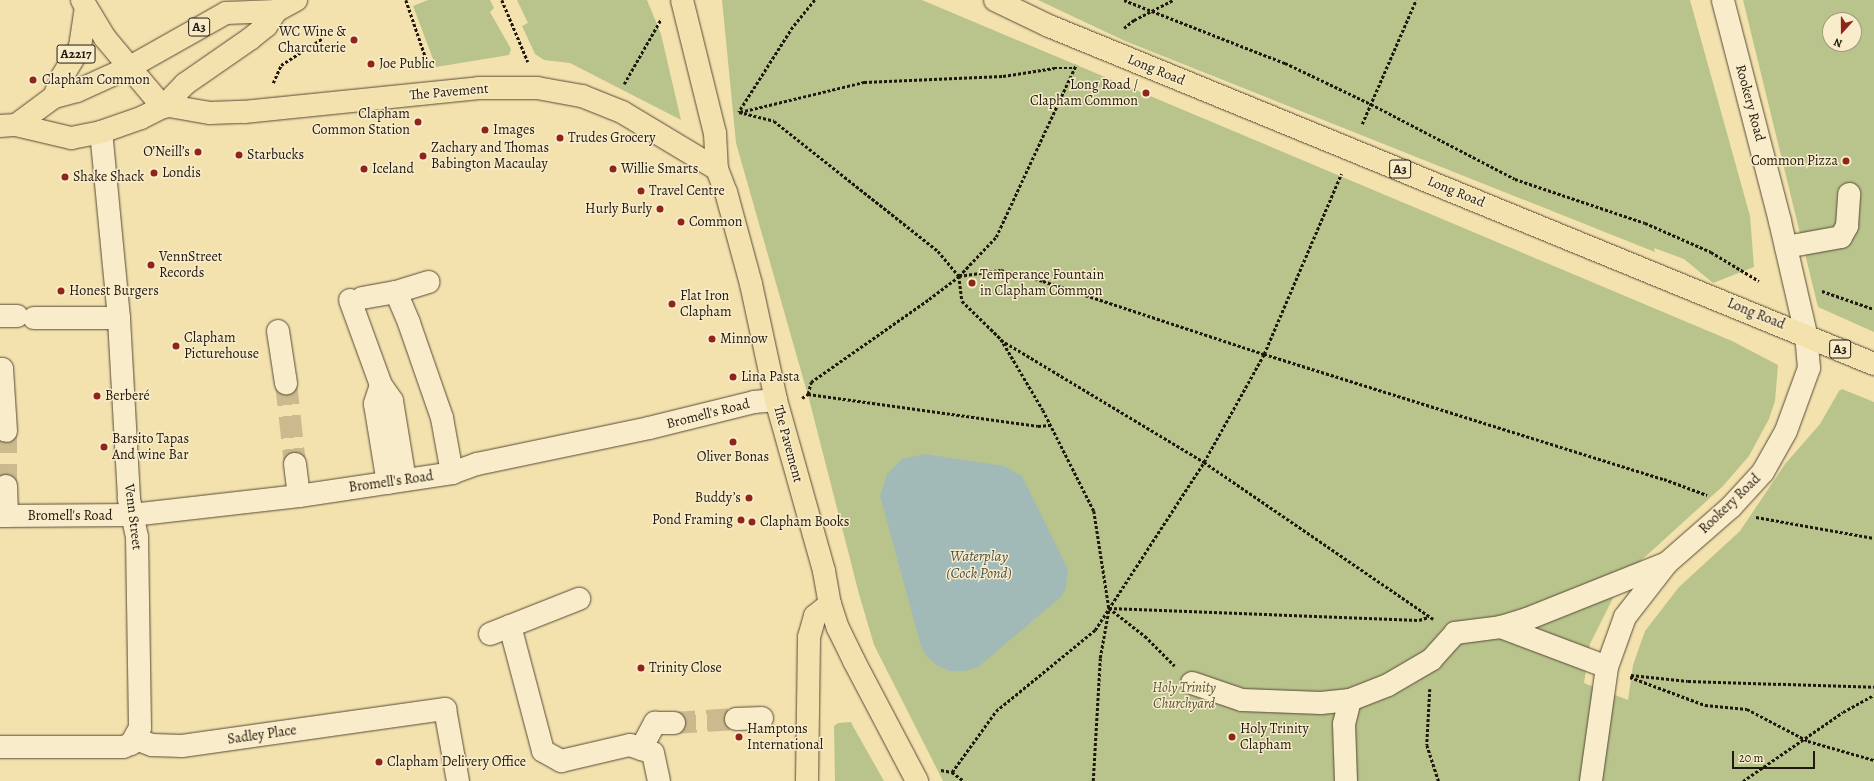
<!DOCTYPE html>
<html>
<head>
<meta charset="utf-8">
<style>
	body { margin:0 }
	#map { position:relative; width:1874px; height:781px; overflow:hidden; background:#f4e2ae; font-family:Alegreya,serif }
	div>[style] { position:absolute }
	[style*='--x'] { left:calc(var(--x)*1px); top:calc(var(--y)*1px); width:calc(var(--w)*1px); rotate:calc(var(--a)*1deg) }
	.green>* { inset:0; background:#b9c48c }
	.water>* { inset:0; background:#a2bab7 }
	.minor-tunnel>* { height:22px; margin-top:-11px; transform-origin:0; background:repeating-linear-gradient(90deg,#caba8e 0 22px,transparent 0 33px) }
	.path>* { height:2.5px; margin-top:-1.25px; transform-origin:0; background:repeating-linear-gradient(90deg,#21180f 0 3px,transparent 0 5px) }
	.roads { filter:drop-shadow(0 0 1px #564a37) drop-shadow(0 0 1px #564a37) }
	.minor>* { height:22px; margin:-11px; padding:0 11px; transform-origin:11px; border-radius:11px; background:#f8ecca }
	.major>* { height:22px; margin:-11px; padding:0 11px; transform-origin:11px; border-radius:11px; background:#f4e2ae }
	.highway>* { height:22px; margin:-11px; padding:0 11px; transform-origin:11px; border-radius:11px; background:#f4e2ae }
	.dots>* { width:11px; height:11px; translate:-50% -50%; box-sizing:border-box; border:2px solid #f8ecca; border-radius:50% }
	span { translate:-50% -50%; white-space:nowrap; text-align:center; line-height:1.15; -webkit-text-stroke:3px #f8ecca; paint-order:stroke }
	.shield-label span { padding:1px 3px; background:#f8ecca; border:1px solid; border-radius:3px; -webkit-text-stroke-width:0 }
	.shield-label { font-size:13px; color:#21180f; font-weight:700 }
	.poi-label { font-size:14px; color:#21180f }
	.right { translate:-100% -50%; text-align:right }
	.left { translate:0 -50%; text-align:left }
	.street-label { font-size:14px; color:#21180f }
	.park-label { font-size:14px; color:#56543b; font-style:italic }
	.water-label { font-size:15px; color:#4e514a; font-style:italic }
	.north { position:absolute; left:1822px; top:12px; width:40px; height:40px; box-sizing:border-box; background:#f8ecca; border:1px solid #a2977f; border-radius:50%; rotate:201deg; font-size:11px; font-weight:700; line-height:16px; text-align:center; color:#21180f }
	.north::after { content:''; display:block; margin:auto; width:14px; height:18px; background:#8f2418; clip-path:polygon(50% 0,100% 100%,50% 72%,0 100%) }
	.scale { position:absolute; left:1732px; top:751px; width:83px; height:18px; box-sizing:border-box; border:2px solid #21180f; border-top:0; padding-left:5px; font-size:12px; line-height:14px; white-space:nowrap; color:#21180f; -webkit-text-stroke:3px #f8ecca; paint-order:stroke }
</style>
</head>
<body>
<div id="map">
	<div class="green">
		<i style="clip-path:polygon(428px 0,490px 0,494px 8px,490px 12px,511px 49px,509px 55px,436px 67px,413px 6px)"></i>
		<i style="clip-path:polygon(517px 0,647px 0,661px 34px,681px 120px,570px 63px,544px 60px,535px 54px,522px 26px,528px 23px)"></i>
		<i style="clip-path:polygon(722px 0,922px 0,1732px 341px,1778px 365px,1775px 401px,1769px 419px,1749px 456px,1723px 486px,1634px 567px,1614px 596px,1590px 644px,1584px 683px,1628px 700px,1633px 665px,1645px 631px,1679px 587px,1740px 531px,1785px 464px,1820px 424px,1839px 391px,1842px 389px,1874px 402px,1874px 781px,943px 781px,874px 645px,859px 594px,809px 399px,736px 143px)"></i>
		<i style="clip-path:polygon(1038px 0,1690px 0,1750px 216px,1754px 267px,1713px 283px,1684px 259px,1654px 248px,1655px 252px,1125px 41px)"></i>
		<i style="clip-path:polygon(evenodd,1743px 0,1874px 0,1874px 332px,1818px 307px,1743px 0,1830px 20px,1854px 20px,1854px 44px,1830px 44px,1830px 20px)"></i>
		<i style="clip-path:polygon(851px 722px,854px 728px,884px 781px,835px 781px,834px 726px,838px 723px)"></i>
	</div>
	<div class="water">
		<i style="clip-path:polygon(925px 454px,1004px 466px,1022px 476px,1068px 569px,1066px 588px,1061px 597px,978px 667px,965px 671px,950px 671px,936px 665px,928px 658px,921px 646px,880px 496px,887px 474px,902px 459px)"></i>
	</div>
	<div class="minor-tunnel">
		<i style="--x:286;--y:383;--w:81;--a:83.7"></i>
		<i style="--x:6;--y:486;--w:55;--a:-90"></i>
		<i style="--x:674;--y:723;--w:62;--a:-3.7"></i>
	</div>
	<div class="path">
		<i style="--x:406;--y:0;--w:71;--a:71.1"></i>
		<i style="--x:502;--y:0;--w:67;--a:67.2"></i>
		<i style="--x:815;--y:0;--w:35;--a:129"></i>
		<i style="--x:793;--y:27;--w:101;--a:122.4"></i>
		<i style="--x:739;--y:112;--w:36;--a:14"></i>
		<i style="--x:774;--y:121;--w:209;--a:38.4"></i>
		<i style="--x:938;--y:251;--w:33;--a:50"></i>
		<i style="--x:959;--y:276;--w:25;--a:83"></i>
		<i style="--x:962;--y:301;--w:54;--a:44.3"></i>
		<i style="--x:1001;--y:339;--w:82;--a:59.4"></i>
		<i style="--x:1043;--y:410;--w:113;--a:63.2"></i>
		<i style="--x:1094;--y:511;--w:98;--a:81.2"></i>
		<i style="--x:1109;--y:608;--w:46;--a:37.9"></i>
		<i style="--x:1145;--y:636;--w:42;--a:45"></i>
		<i style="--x:1124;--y:0;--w:173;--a:21.4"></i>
		<i style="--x:1285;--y:63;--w:95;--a:25.5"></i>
		<i style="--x:1371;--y:104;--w:162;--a:27.5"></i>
		<i style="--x:1515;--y:179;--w:137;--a:18.7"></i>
		<i style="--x:1645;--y:223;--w:72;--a:23.7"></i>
		<i style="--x:1711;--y:252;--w:56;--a:31.1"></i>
		<i style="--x:1124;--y:28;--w:13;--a:-39"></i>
		<i style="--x:1134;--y:20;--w:44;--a:-27.1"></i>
		<i style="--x:273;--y:83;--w:20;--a:-66"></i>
		<i style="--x:281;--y:65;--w:50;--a:-32.7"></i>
		<i style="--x:624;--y:84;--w:75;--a:-60.4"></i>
		<i style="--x:740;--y:112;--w:128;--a:-13.6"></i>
		<i style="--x:864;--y:82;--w:139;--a:-2.5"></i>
		<i style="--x:1003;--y:76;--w:52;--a:-8.9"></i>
		<i style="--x:1054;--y:68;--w:21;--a:0"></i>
		<i style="--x:1362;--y:124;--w:135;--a:-66.5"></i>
		<i style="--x:959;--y:276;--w:42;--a:-8.1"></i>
		<i style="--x:1001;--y:270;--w:43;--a:14.7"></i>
		<i style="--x:1043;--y:281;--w:233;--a:18.3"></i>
		<i style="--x:1264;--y:354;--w:419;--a:17.4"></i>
		<i style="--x:1664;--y:479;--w:46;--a:20.4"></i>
		<i style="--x:1822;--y:291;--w:55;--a:19.1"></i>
		<i style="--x:1001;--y:340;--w:237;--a:31"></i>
		<i style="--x:1204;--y:462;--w:278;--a:34.4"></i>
		<i style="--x:808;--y:394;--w:232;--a:7.9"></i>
		<i style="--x:1038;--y:426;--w:12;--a:-5"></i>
		<i style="--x:802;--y:398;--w:7;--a:-34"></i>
		<i style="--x:808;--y:394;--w:12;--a:-76"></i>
		<i style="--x:811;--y:382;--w:144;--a:-35.1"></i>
		<i style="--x:929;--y:299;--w:38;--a:-37"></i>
		<i style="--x:959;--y:276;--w:54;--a:-46.5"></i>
		<i style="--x:996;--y:237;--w:190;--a:-65.1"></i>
		<i style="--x:1756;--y:517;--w:120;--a:10.1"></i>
		<i style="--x:1631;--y:675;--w:57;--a:6"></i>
		<i style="--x:1688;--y:681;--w:186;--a:1.8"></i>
		<i style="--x:1630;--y:677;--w:80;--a:20.5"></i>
		<i style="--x:1705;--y:705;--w:42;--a:5.4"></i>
		<i style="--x:1747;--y:709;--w:69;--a:27.7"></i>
		<i style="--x:1808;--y:741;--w:69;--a:16.1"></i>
		<i style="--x:1430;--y:689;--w:56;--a:93.1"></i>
		<i style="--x:1427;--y:745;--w:38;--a:72"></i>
		<i style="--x:941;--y:770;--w:11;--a:10"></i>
		<i style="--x:952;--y:772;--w:15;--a:37"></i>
		<i style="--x:952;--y:772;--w:75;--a:-54.2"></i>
		<i style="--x:996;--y:711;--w:128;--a:-39.3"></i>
		<i style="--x:1095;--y:630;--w:200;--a:-57"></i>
		<i style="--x:1204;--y:462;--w:124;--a:-60.9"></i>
		<i style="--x:1264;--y:354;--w:196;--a:-66.8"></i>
		<i style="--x:1093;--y:781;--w:123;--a:-86.7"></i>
		<i style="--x:1100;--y:658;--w:51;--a:-79.8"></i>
		<i style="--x:1109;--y:608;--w:310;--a:2.2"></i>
		<i style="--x:1419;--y:620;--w:9;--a:-18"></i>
		<i style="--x:1743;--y:781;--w:121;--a:-34.6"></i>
		<i style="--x:1843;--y:712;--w:35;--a:-29"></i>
	</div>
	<div class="roads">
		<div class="minor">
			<i style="--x:1786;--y:247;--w:56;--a:-10.3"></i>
			<i style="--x:1841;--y:237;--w:13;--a:-61"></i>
			<i style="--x:1847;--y:226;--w:32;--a:-86"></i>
			<i style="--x:396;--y:292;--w:34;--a:-17"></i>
			<i style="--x:362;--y:298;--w:35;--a:-10"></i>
			<i style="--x:396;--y:292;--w:34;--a:67"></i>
			<i style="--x:409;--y:323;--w:101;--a:70.8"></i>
			<i style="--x:442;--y:418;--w:56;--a:79.7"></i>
			<i style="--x:350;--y:300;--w:90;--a:70"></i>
			<i style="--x:381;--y:385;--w:20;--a:108"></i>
			<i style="--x:375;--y:404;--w:80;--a:80.7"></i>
			<i style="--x:0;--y:316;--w:17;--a:0"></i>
			<i style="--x:34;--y:318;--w:85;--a:0"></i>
			<i style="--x:278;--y:331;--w:53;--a:81.3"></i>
			<i style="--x:0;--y:369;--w:2;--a:0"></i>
			<i style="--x:2;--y:369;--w:62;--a:86.3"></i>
			<i style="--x:381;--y:385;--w:19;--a:55"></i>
			<i style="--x:392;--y:401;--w:80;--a:80.7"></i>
			<i style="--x:295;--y:464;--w:32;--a:83"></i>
			<i style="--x:6;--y:486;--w:30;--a:88"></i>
			<i style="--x:0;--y:516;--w:132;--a:-0.4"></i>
			<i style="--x:132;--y:515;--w:168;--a:-6.5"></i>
			<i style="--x:299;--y:496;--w:155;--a:-8.5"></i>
			<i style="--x:452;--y:473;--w:27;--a:-20"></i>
			<i style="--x:477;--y:464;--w:176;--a:-11.8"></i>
			<i style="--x:649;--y:428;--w:108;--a:-13.9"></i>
			<i style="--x:754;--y:402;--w:22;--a:-5"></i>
			<i style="--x:510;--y:626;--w:129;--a:75.2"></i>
			<i style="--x:543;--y:751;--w:21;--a:29"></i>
			<i style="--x:561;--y:761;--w:71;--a:-13.1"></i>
			<i style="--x:630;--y:745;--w:24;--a:19"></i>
			<i style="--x:653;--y:753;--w:29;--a:78"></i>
			<i style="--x:1501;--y:627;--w:113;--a:20.7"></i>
			<i style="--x:490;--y:634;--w:96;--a:-21.5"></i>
			<i style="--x:1192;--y:683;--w:53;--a:18.8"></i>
			<i style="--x:1242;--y:700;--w:79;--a:2.2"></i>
			<i style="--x:1321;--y:703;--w:29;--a:-6"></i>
			<i style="--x:736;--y:719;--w:26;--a:-2"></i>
			<i style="--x:136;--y:739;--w:17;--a:21"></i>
			<i style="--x:152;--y:745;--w:30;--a:2"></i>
			<i style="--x:182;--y:746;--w:266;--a:-8"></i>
			<i style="--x:445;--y:709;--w:73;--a:79.8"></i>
			<i style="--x:0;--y:747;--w:123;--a:0"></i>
			<i style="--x:123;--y:747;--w:9;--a:-21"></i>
			<i style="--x:131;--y:744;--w:18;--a:-61"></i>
			<i style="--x:140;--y:728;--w:191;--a:-90.9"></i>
			<i style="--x:137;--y:537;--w:40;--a:-102"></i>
			<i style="--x:129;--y:498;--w:180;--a:-93.2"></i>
			<i style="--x:119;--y:318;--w:187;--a:-95.5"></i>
			<i style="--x:641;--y:749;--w:30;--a:-62"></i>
			<i style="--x:655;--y:723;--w:19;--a:0"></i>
			<i style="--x:1346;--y:781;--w:57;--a:-92"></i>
			<i style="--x:1344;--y:724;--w:25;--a:-76"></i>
			<i style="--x:1350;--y:700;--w:41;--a:-21.5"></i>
			<i style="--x:1388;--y:685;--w:50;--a:-30.2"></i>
			<i style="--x:1431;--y:660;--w:36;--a:-48"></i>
			<i style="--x:1455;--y:633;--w:46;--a:-7.4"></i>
			<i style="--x:1501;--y:627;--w:27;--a:-17"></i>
			<i style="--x:1527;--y:619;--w:151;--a:-21.8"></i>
			<i style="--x:1591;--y:781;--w:115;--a:-82"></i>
			<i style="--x:1607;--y:667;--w:53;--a:-70.2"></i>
			<i style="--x:1625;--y:617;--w:68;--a:-52.1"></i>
			<i style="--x:1667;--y:563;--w:85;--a:-41.2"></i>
			<i style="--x:1731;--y:507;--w:47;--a:-47.6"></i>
			<i style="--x:1763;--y:472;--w:47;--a:-60.7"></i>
			<i style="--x:1786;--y:431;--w:67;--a:-69.9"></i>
			<i style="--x:1809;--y:368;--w:34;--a:-95"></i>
			<i style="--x:1806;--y:334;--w:116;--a:-103"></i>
			<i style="--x:1780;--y:221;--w:228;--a:-104.5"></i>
		</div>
		<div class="major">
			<i style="--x:82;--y:0;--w:44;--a:58.8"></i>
			<i style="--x:105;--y:38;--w:90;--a:50"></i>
			<i style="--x:163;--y:107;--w:6;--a:-9"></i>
			<i style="--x:169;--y:106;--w:42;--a:9.7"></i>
			<i style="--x:210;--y:113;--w:34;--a:-2"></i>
			<i style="--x:244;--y:112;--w:236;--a:-5.8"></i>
			<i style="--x:479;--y:88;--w:58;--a:0"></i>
			<i style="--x:537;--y:88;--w:46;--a:10.1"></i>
			<i style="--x:582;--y:96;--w:43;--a:21.8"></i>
			<i style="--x:622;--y:112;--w:111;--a:31"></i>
			<i style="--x:682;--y:0;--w:137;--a:76.1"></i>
			<i style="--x:715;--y:133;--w:36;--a:87"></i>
			<i style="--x:717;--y:169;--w:25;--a:69"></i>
			<i style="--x:726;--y:192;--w:95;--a:74.8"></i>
			<i style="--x:751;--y:284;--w:119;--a:77.8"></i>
			<i style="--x:776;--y:400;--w:178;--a:74.3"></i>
			<i style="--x:824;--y:571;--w:34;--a:80"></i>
			<i style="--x:830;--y:604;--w:25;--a:72"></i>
			<i style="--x:838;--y:628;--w:37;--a:64"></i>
			<i style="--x:854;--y:661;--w:136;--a:62.3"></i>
			<i style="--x:54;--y:97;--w:22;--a:-68"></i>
			<i style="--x:62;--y:77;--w:35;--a:-59"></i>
			<i style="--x:80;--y:47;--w:40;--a:-81.5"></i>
			<i style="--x:807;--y:781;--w:144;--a:-89.2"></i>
			<i style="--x:809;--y:637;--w:22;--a:-74"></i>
			<i style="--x:815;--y:616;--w:19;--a:-39"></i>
		</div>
		<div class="highway">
			<i style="--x:995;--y:0;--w:60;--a:25.7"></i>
			<i style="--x:1049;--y:26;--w:892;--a:22.28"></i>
			<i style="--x:16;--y:125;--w:47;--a:-36.4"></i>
			<i style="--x:54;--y:97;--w:24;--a:-15"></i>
			<i style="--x:77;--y:91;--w:58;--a:-24.4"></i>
			<i style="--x:130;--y:67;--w:110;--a:-29.4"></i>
			<i style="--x:226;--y:13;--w:50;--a:-2.3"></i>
			<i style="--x:0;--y:126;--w:16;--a:-4"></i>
			<i style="--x:16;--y:125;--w:57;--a:13.3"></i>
			<i style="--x:71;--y:138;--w:31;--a:-11"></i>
			<i style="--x:101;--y:132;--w:42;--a:-19.3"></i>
			<i style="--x:141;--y:118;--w:25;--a:-27"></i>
			<i style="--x:163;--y:107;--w:32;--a:-46"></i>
			<i style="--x:185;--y:84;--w:79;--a:-34.7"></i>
			<i style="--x:250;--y:39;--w:21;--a:-39"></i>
			<i style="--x:266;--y:26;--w:18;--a:-56"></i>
			<i style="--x:276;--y:11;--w:23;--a:-29"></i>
		</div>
	</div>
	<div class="dots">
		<i style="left:354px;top:40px;background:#8f2418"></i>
		<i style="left:371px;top:64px;background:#8f2418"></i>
		<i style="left:33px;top:80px;background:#8f2418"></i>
		<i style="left:1146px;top:93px;background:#8f2418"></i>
		<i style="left:418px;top:122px;background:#8f2418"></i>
		<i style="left:485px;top:130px;background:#8f2418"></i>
		<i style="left:560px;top:138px;background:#8f2418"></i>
		<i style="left:198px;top:152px;background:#8f2418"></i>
		<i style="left:239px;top:155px;background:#8f2418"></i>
		<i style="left:423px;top:156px;background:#8f2418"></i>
		<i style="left:1846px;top:161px;background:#8f2418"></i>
		<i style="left:364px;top:169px;background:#8f2418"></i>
		<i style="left:613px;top:169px;background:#8f2418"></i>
		<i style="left:154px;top:173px;background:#8f2418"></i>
		<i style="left:65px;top:177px;background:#8f2418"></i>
		<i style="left:641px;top:191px;background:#8f2418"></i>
		<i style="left:660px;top:209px;background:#8f2418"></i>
		<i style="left:681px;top:222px;background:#8f2418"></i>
		<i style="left:151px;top:265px;background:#8f2418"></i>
		<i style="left:972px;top:283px;background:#8f2418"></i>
		<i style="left:61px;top:291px;background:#8f2418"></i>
		<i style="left:672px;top:304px;background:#8f2418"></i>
		<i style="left:712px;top:339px;background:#8f2418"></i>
		<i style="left:176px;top:346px;background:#8f2418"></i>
		<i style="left:733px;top:377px;background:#8f2418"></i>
		<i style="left:97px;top:396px;background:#8f2418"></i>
		<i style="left:733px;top:442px;background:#8f2418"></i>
		<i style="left:104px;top:447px;background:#8f2418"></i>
		<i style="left:749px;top:498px;background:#8f2418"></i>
		<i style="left:741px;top:520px;background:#8f2418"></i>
		<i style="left:752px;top:522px;background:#8f2418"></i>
		<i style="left:641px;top:668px;background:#8f2418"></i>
		<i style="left:739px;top:737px;background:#8f2418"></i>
		<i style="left:1232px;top:737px;background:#8f2418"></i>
		<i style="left:379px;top:762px;background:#8f2418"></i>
	</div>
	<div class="shield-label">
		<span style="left:199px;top:27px">A3</span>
		<span style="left:76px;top:54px">A2217</span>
		<span style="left:1400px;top:169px">A3</span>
		<span style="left:1840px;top:349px">A3</span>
	</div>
	<div class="poi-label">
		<span class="right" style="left:346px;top:40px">WC Wine &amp;<br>Charcuterie</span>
		<span class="left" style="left:379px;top:64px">Joe Public</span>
		<span class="left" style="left:42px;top:80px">Clapham Common</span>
		<span class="right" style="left:1138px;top:93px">Long Road /<br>Clapham Common</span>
		<span class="right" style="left:410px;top:122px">Clapham<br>Common Station</span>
		<span class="left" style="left:493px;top:130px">Images</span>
		<span class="left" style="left:568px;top:138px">Trudes Grocery</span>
		<span class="left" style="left:431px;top:156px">Zachary and Thomas<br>Babington Macaulay</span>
		<span class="right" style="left:190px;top:152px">O’Neill’s</span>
		<span class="left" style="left:247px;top:155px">Starbucks</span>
		<span class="right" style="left:1838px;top:161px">Common Pizza</span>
		<span class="left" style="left:372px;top:169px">Iceland</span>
		<span class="left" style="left:621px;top:169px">Willie Smarts</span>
		<span class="left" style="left:162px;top:173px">Londis</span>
		<span class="left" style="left:73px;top:177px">Shake Shack</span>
		<span class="left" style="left:649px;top:191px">Travel Centre</span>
		<span class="right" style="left:652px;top:209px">Hurly Burly</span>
		<span class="left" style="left:689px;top:222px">Common</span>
		<span class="left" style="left:159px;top:265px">VennStreet<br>Records</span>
		<span class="left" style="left:980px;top:283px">Temperance Fountain<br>in Clapham Common</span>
		<span class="left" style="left:69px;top:291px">Honest Burgers</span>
		<span class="left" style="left:680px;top:304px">Flat Iron<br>Clapham</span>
		<span class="left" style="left:184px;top:346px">Clapham<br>Picturehouse</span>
		<span class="left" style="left:720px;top:339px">Minnow</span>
		<span class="left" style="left:741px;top:377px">Lina Pasta</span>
		<span class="left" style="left:105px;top:396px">Berberé</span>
		<span class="left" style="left:112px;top:447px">Barsito Tapas<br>And wine Bar</span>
		<span style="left:733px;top:457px">Oliver Bonas</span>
		<span class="right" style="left:741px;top:498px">Buddy’s</span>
		<span class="right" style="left:733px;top:520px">Pond Framing</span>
		<span class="left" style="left:760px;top:522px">Clapham Books</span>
		<span class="left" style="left:649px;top:668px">Trinity Close</span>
		<span class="left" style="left:747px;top:737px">Hamptons<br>International</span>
		<span class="left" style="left:1240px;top:737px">Holy Trinity<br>Clapham</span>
		<span class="left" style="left:387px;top:762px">Clapham Delivery Office</span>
	</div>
	<div class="street-label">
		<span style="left:1156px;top:70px;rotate:22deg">Long Road</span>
		<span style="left:449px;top:92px;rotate:-5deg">The Pavement</span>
		<span style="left:1750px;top:103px;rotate:75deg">Rookery Road</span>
		<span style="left:1456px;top:192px;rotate:22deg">Long Road</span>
		<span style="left:1756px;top:314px;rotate:22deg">Long Road</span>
		<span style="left:708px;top:414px;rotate:-14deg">Bromell's Road</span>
		<span style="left:788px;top:444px;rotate:75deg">The Pavement</span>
		<span style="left:391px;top:482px;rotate:-8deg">Bromell's Road</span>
		<span style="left:1730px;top:504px;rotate:-44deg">Rookery Road</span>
		<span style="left:70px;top:516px">Bromell's Road</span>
		<span style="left:133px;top:517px;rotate:83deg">Venn Street</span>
		<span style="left:262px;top:735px;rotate:-8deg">Sadley Place</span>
	</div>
	<div class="park-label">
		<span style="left:1184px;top:696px">Holy Trinity<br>Churchyard</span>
	</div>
	<div class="water-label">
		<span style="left:979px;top:565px">Waterplay<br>(Cock Pond)</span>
	</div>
	<div class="north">N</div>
	<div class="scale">20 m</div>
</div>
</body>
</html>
